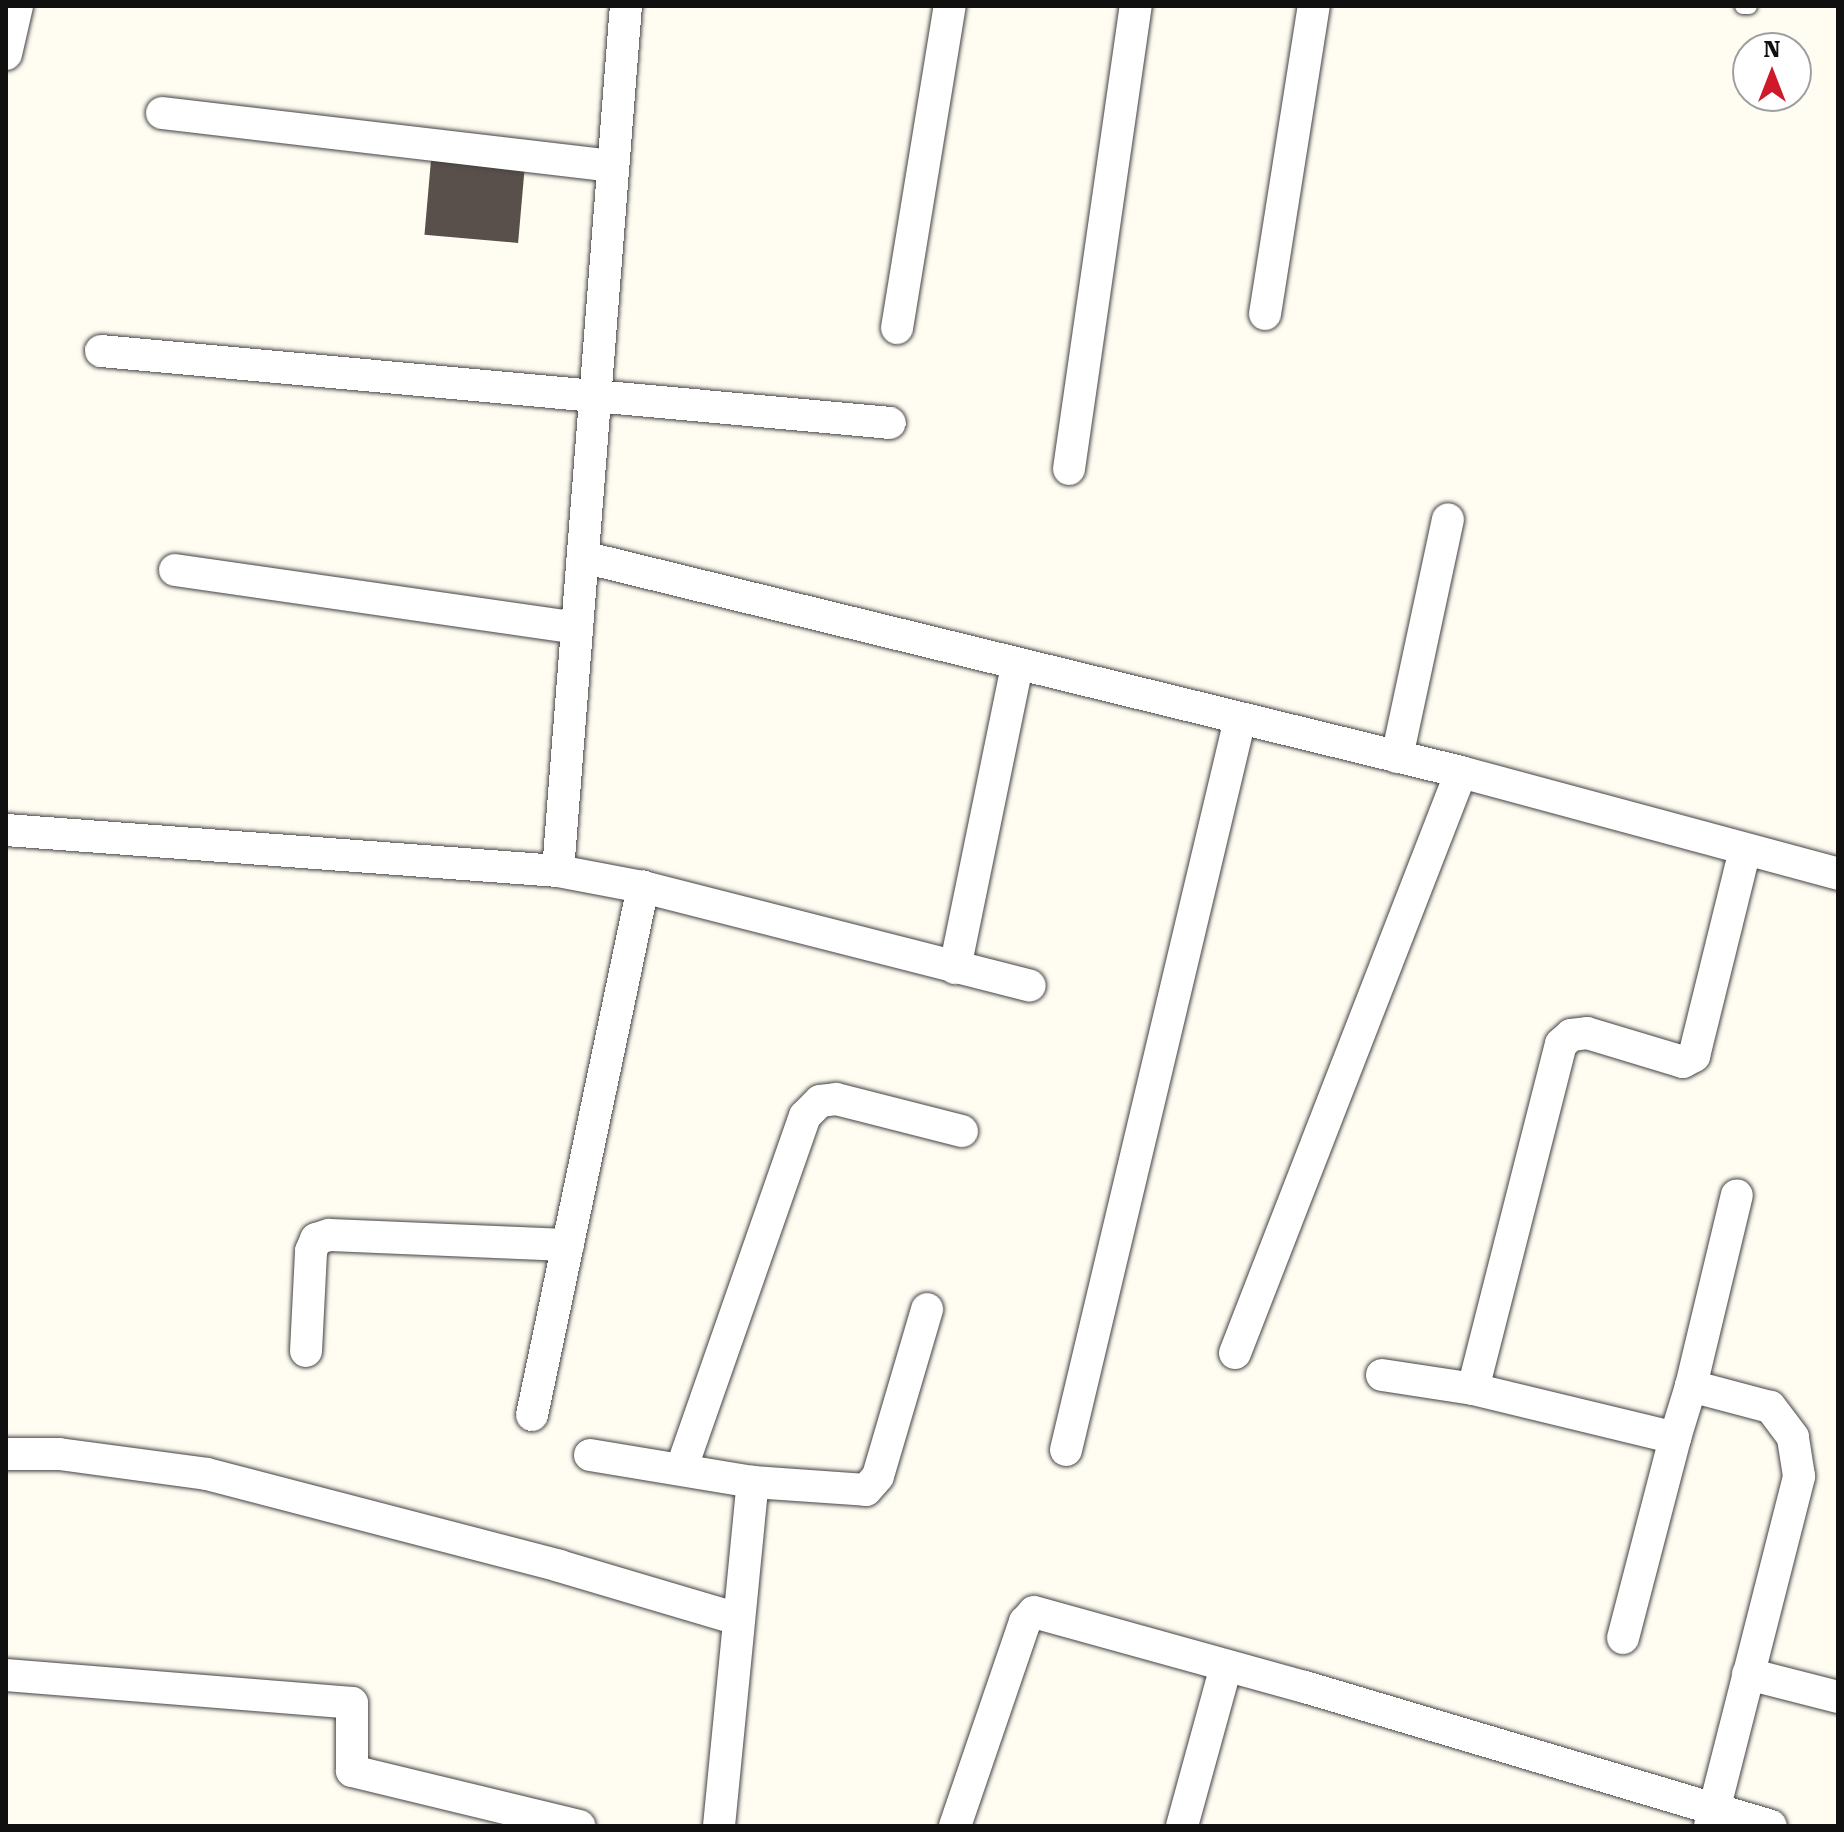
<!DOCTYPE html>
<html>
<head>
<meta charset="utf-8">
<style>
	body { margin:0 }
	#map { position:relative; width:1844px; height:1832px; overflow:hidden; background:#fffcf2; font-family:"Roboto Serif",serif }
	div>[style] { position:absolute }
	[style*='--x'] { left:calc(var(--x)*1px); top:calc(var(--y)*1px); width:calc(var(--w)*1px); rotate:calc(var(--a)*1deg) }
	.building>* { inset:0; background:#5a504b; transform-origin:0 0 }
	.roads { filter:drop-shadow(0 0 2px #434343) drop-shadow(0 0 2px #434343) }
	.service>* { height:16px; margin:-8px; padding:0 8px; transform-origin:8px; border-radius:8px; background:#fff }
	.minor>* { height:32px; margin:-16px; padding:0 16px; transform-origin:16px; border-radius:16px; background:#fff }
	span { translate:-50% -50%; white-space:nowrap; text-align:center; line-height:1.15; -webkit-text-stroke:8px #fff; paint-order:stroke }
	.frame { position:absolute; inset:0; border:8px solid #101010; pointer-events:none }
	.north { position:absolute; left:1732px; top:32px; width:80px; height:80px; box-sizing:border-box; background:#fff; border:2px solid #9f9f9f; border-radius:50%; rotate:0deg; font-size:22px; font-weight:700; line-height:32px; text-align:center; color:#101010 }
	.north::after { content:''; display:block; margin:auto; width:28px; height:36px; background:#cf1829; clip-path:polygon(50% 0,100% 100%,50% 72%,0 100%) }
</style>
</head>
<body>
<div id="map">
	<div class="building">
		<i style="left:431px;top:160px;width:94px;height:75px;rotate:5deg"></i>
	</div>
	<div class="roads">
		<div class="service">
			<i style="--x:1743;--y:6;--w:6;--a:0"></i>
		</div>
		<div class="minor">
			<i style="--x:6;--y:54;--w:49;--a:-77.1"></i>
			<i style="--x:162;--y:113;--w:454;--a:6.7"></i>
			<i style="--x:1265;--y:314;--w:312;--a:-81"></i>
			<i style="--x:897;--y:328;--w:326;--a:-80.7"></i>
			<i style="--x:101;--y:351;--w:792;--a:5.21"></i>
			<i style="--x:1069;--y:469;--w:468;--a:-81.8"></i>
			<i style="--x:583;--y:557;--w:904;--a:13.76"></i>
			<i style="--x:1461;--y:772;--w:391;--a:15.1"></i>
			<i style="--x:175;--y:570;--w:406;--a:8.2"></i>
			<i style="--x:1397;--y:757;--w:243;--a:-77.9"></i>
			<i style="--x:6;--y:830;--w:554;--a:4.25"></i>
			<i style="--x:558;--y:871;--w:86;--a:10.7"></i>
			<i style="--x:643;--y:887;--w:399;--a:14.3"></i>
			<i style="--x:558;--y:871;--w:868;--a:-85.51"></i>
			<i style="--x:955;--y:968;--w:309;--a:-78.4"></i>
			<i style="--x:306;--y:1351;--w:100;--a:-87.1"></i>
			<i style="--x:311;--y:1251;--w:13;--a:-67"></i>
			<i style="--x:316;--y:1239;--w:14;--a:-17"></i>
			<i style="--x:329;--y:1235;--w:239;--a:2.4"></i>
			<i style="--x:1235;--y:1353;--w:623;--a:-68.74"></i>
			<i style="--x:1382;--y:1375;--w:92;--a:8.7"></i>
			<i style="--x:1473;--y:1389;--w:208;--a:13.6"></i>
			<i style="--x:1675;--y:1438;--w:54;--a:-72.9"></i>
			<i style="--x:1473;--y:1389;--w:356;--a:-75.7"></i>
			<i style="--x:1561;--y:1044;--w:13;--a:-42"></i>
			<i style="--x:1571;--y:1035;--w:16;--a:-7"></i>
			<i style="--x:1587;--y:1033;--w:100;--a:16.8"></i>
			<i style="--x:1683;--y:1062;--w:13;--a:-29"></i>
			<i style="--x:1694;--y:1056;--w:212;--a:-76.1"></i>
			<i style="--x:532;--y:1415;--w:540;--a:-78.13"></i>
			<i style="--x:1066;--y:1450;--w:751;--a:-76.61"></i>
			<i style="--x:6;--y:1454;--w:53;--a:0"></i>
			<i style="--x:59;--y:1454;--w:149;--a:7.7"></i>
			<i style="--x:207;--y:1474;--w:364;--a:14.6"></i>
			<i style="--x:559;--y:1566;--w:187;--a:16.5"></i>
			<i style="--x:590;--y:1455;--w:165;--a:9.4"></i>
			<i style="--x:753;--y:1482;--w:113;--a:4"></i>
			<i style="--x:866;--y:1490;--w:18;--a:-49"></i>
			<i style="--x:878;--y:1476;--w:174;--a:-73.6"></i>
			<i style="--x:682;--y:1467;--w:372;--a:-70.7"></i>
			<i style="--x:805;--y:1116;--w:21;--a:-45"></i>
			<i style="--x:820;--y:1101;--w:16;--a:-7"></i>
			<i style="--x:836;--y:1099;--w:130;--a:14.3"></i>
			<i style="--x:1623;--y:1638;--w:207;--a:-75.4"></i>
			<i style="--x:1748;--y:1674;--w:93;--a:14.3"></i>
			<i style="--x:6;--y:1675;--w:347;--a:4.6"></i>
			<i style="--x:352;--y:1703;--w:68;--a:90"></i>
			<i style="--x:352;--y:1771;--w:234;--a:13.6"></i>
			<i style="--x:719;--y:1826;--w:346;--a:-84.4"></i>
			<i style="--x:955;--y:1826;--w:216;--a:-71.1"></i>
			<i style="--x:1025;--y:1622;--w:13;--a:-48"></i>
			<i style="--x:1034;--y:1612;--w:281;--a:15.5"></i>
			<i style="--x:1305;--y:1687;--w:486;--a:16.6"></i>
			<i style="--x:1182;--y:1826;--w:166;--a:-74.6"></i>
			<i style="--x:1710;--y:1826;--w:361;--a:-75.7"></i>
			<i style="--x:1799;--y:1476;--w:39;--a:-99"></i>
			<i style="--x:1793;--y:1437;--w:38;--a:-127"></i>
			<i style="--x:1770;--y:1407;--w:82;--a:-165.1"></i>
			<i style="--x:1691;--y:1386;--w:196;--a:-76.5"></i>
		</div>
	</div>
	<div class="frame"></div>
	<div class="north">N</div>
</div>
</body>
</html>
